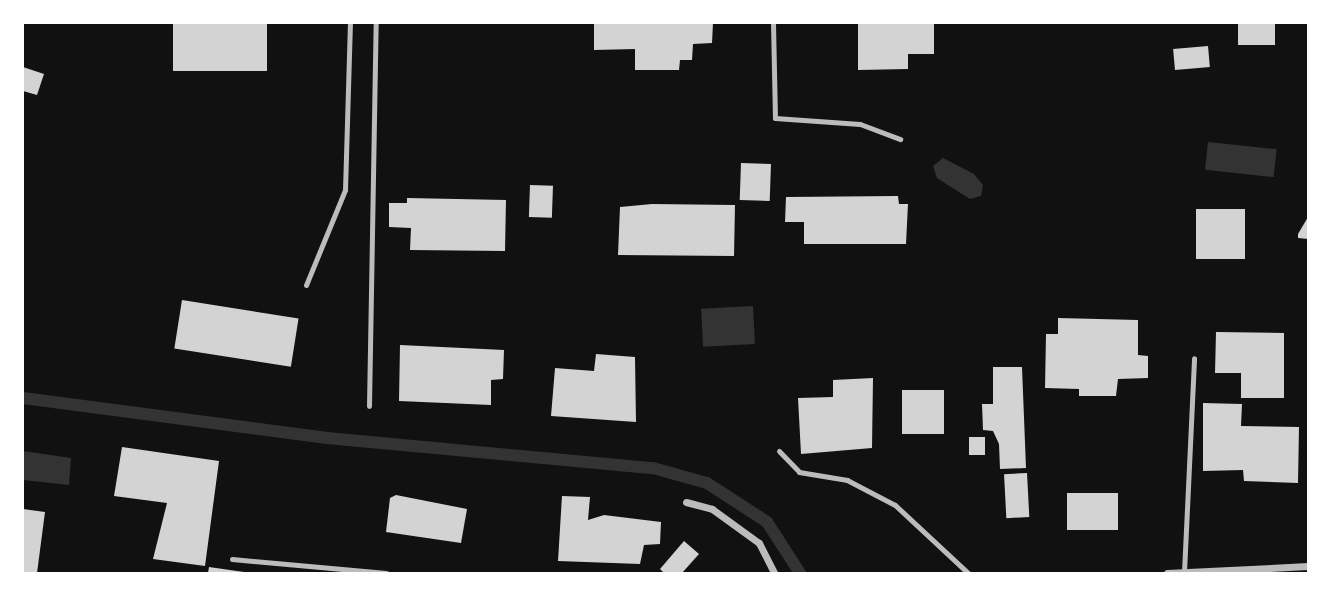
<!DOCTYPE html>
<html>
<head>
<meta charset="utf-8">
<style>
	body { margin:0 }
	#map { position:relative; width:1331px; height:596px; overflow:hidden; background:#111; font-family:"IBM Plex Sans",sans-serif }
	div>[style] { position:absolute }
	[style*='--x'] { left:calc(var(--x)*1px); top:calc(var(--y)*1px); width:calc(var(--w)*1px); rotate:calc(var(--a)*1deg) }
	.water>* { inset:0; background:#333; transform-origin:0 0 }
	.stream>* { height:12px; margin:-6px; padding:0 6px; transform-origin:6px; border-radius:6px; background:#333 }
	.building>* { inset:0; background:#d3d3d3; transform-origin:0 0 }
	.service>* { height:5px; margin:-2.5px; padding:0 2.5px; transform-origin:2.5px; border-radius:2.5px; background:#bcbcbc }
	.minor>* { height:7px; margin:-3.5px; padding:0 3.5px; transform-origin:3.5px; border-radius:3.5px; background:#bcbcbc }
	span { translate:-50% -50%; white-space:nowrap; text-align:center; line-height:1.15; -webkit-text-stroke:5px #fff; paint-order:stroke }
	.frame { position:absolute; inset:0; border:24px solid #fff; pointer-events:none }
</style>
</head>
<body>
<div id="map">
	<div class="water">
		<i style="left:1208px;top:142px;width:69px;height:28px;rotate:6deg"></i>
		<i style="clip-path:polygon(943px 158px,974px 174px,983px 185px,981px 196px,970px 199px,937px 178px,933px 166px)"></i>
		<i style="left:753px;top:306px;width:38px;height:52px;rotate:87deg"></i>
		<i style="clip-path:polygon(23px 451px,71px 458px,69px 485px,23px 480px)"></i>
	</div>
	<div class="stream">
		<i style="--x:23;--y:398;--w:307;--a:7.5"></i>
		<i style="--x:327;--y:438;--w:327;--a:5.3"></i>
		<i style="--x:653;--y:468;--w:56;--a:15.5"></i>
		<i style="--x:707;--y:483;--w:72;--a:33"></i>
		<i style="--x:767;--y:522;--w:61;--a:57.1"></i>
	</div>
	<div class="building">
		<i style="left:173px;top:23px;width:94px;height:48px"></i>
		<i style="clip-path:polygon(594px 23px,713px 23px,712px 43px,693px 44px,692px 60px,680px 60px,679px 70px,635px 70px,635px 49px,594px 50px)"></i>
		<i style="clip-path:polygon(858px 23px,934px 23px,934px 54px,908px 54px,908px 69px,858px 70px)"></i>
		<i style="left:1238px;top:23px;width:37px;height:22px"></i>
		<i style="left:1208px;top:46px;width:21px;height:35px;rotate:85deg"></i>
		<i style="clip-path:polygon(23px 67px,44px 74px,37px 95px,23px 91px)"></i>
		<i style="left:741px;top:163px;width:30px;height:37px;rotate:2deg"></i>
		<i style="left:530px;top:185px;width:23px;height:32px;rotate:2deg"></i>
		<i style="clip-path:polygon(898px 196px,899px 204px,908px 204px,906px 244px,804px 244px,804px 222px,785px 222px,786px 197px)"></i>
		<i style="clip-path:polygon(407px 198px,506px 200px,505px 251px,410px 250px,411px 228px,389px 227px,389px 203px,407px 203px)"></i>
		<i style="clip-path:polygon(652px 204px,735px 205px,734px 256px,618px 255px,620px 207px)"></i>
		<i style="left:1245px;top:209px;width:50px;height:49px;rotate:90deg"></i>
		<i style="clip-path:polygon(1308px 217px,1308px 239px,1298px 238px,1298px 234px)"></i>
		<i style="left:182px;top:300px;width:118px;height:49px;rotate:9deg"></i>
		<i style="clip-path:polygon(1058px 318px,1138px 320px,1138px 355px,1148px 356px,1148px 378px,1118px 379px,1116px 396px,1079px 396px,1079px 389px,1045px 388px,1046px 334px,1058px 334px)"></i>
		<i style="clip-path:polygon(1216px 332px,1284px 333px,1284px 398px,1241px 398px,1241px 373px,1215px 373px)"></i>
		<i style="clip-path:polygon(400px 345px,504px 350px,503px 379px,491px 380px,491px 405px,399px 401px)"></i>
		<i style="clip-path:polygon(596px 354px,635px 357px,636px 422px,551px 416px,555px 368px,594px 371px)"></i>
		<i style="clip-path:polygon(993px 367px,1022px 367px,1026px 468px,1000px 469px,999px 444px,993px 431px,983px 430px,982px 404px,993px 404px)"></i>
		<i style="clip-path:polygon(873px 378px,872px 448px,801px 454px,798px 398px,833px 397px,833px 380px)"></i>
		<i style="left:902px;top:390px;width:42px;height:44px"></i>
		<i style="clip-path:polygon(1203px 403px,1242px 404px,1241px 426px,1299px 427px,1298px 483px,1244px 481px,1243px 470px,1203px 471px)"></i>
		<i style="left:969px;top:437px;width:16px;height:18px"></i>
		<i style="clip-path:polygon(122px 447px,219px 461px,205px 566px,153px 559px,167px 503px,114px 496px)"></i>
		<i style="left:1027px;top:473px;width:44px;height:23px;rotate:87deg"></i>
		<i style="left:1067px;top:493px;width:51px;height:37px"></i>
		<i style="clip-path:polygon(396px 495px,467px 509px,461px 543px,386px 532px,390px 498px)"></i>
		<i style="clip-path:polygon(562px 496px,590px 497px,588px 520px,604px 515px,661px 522px,660px 544px,644px 545px,640px 564px,558px 561px)"></i>
		<i style="clip-path:polygon(23px 509px,45px 512px,37px 573px,23px 573px)"></i>
		<i style="clip-path:polygon(684px 541px,699px 554px,682px 573px,664px 573px,660px 569px)"></i>
		<i style="clip-path:polygon(209px 567px,244px 572px,244px 573px,208px 573px)"></i>
	</div>
	<div class="service">
		<i style="--x:773;--y:23;--w:95;--a:88.8"></i>
		<i style="--x:775;--y:118;--w:85;--a:4"></i>
		<i style="--x:860;--y:124;--w:43;--a:20.6"></i>
		<i style="--x:306;--y:285;--w:103;--a:-67.7"></i>
		<i style="--x:345;--y:190;--w:167;--a:-88.3"></i>
		<i style="--x:369;--y:406;--w:383;--a:-89"></i>
		<i style="--x:779;--y:451;--w:29;--a:46"></i>
		<i style="--x:799;--y:472;--w:49;--a:9.5"></i>
		<i style="--x:847;--y:480;--w:54;--a:27.5"></i>
		<i style="--x:895;--y:505;--w:100;--a:43"></i>
		<i style="--x:232;--y:559;--w:155;--a:5.2"></i>
		<i style="--x:1184;--y:572;--w:214;--a:-87.3"></i>
	</div>
	<div class="minor">
		<i style="--x:686;--y:502;--w:27;--a:15"></i>
		<i style="--x:712;--y:509;--w:58;--a:35.9"></i>
		<i style="--x:759;--y:543;--w:34;--a:63"></i>
		<i style="--x:1167;--y:573;--w:141;--a:-2.8"></i>
	</div>
	<div class="frame"></div>
</div>
</body>
</html>
